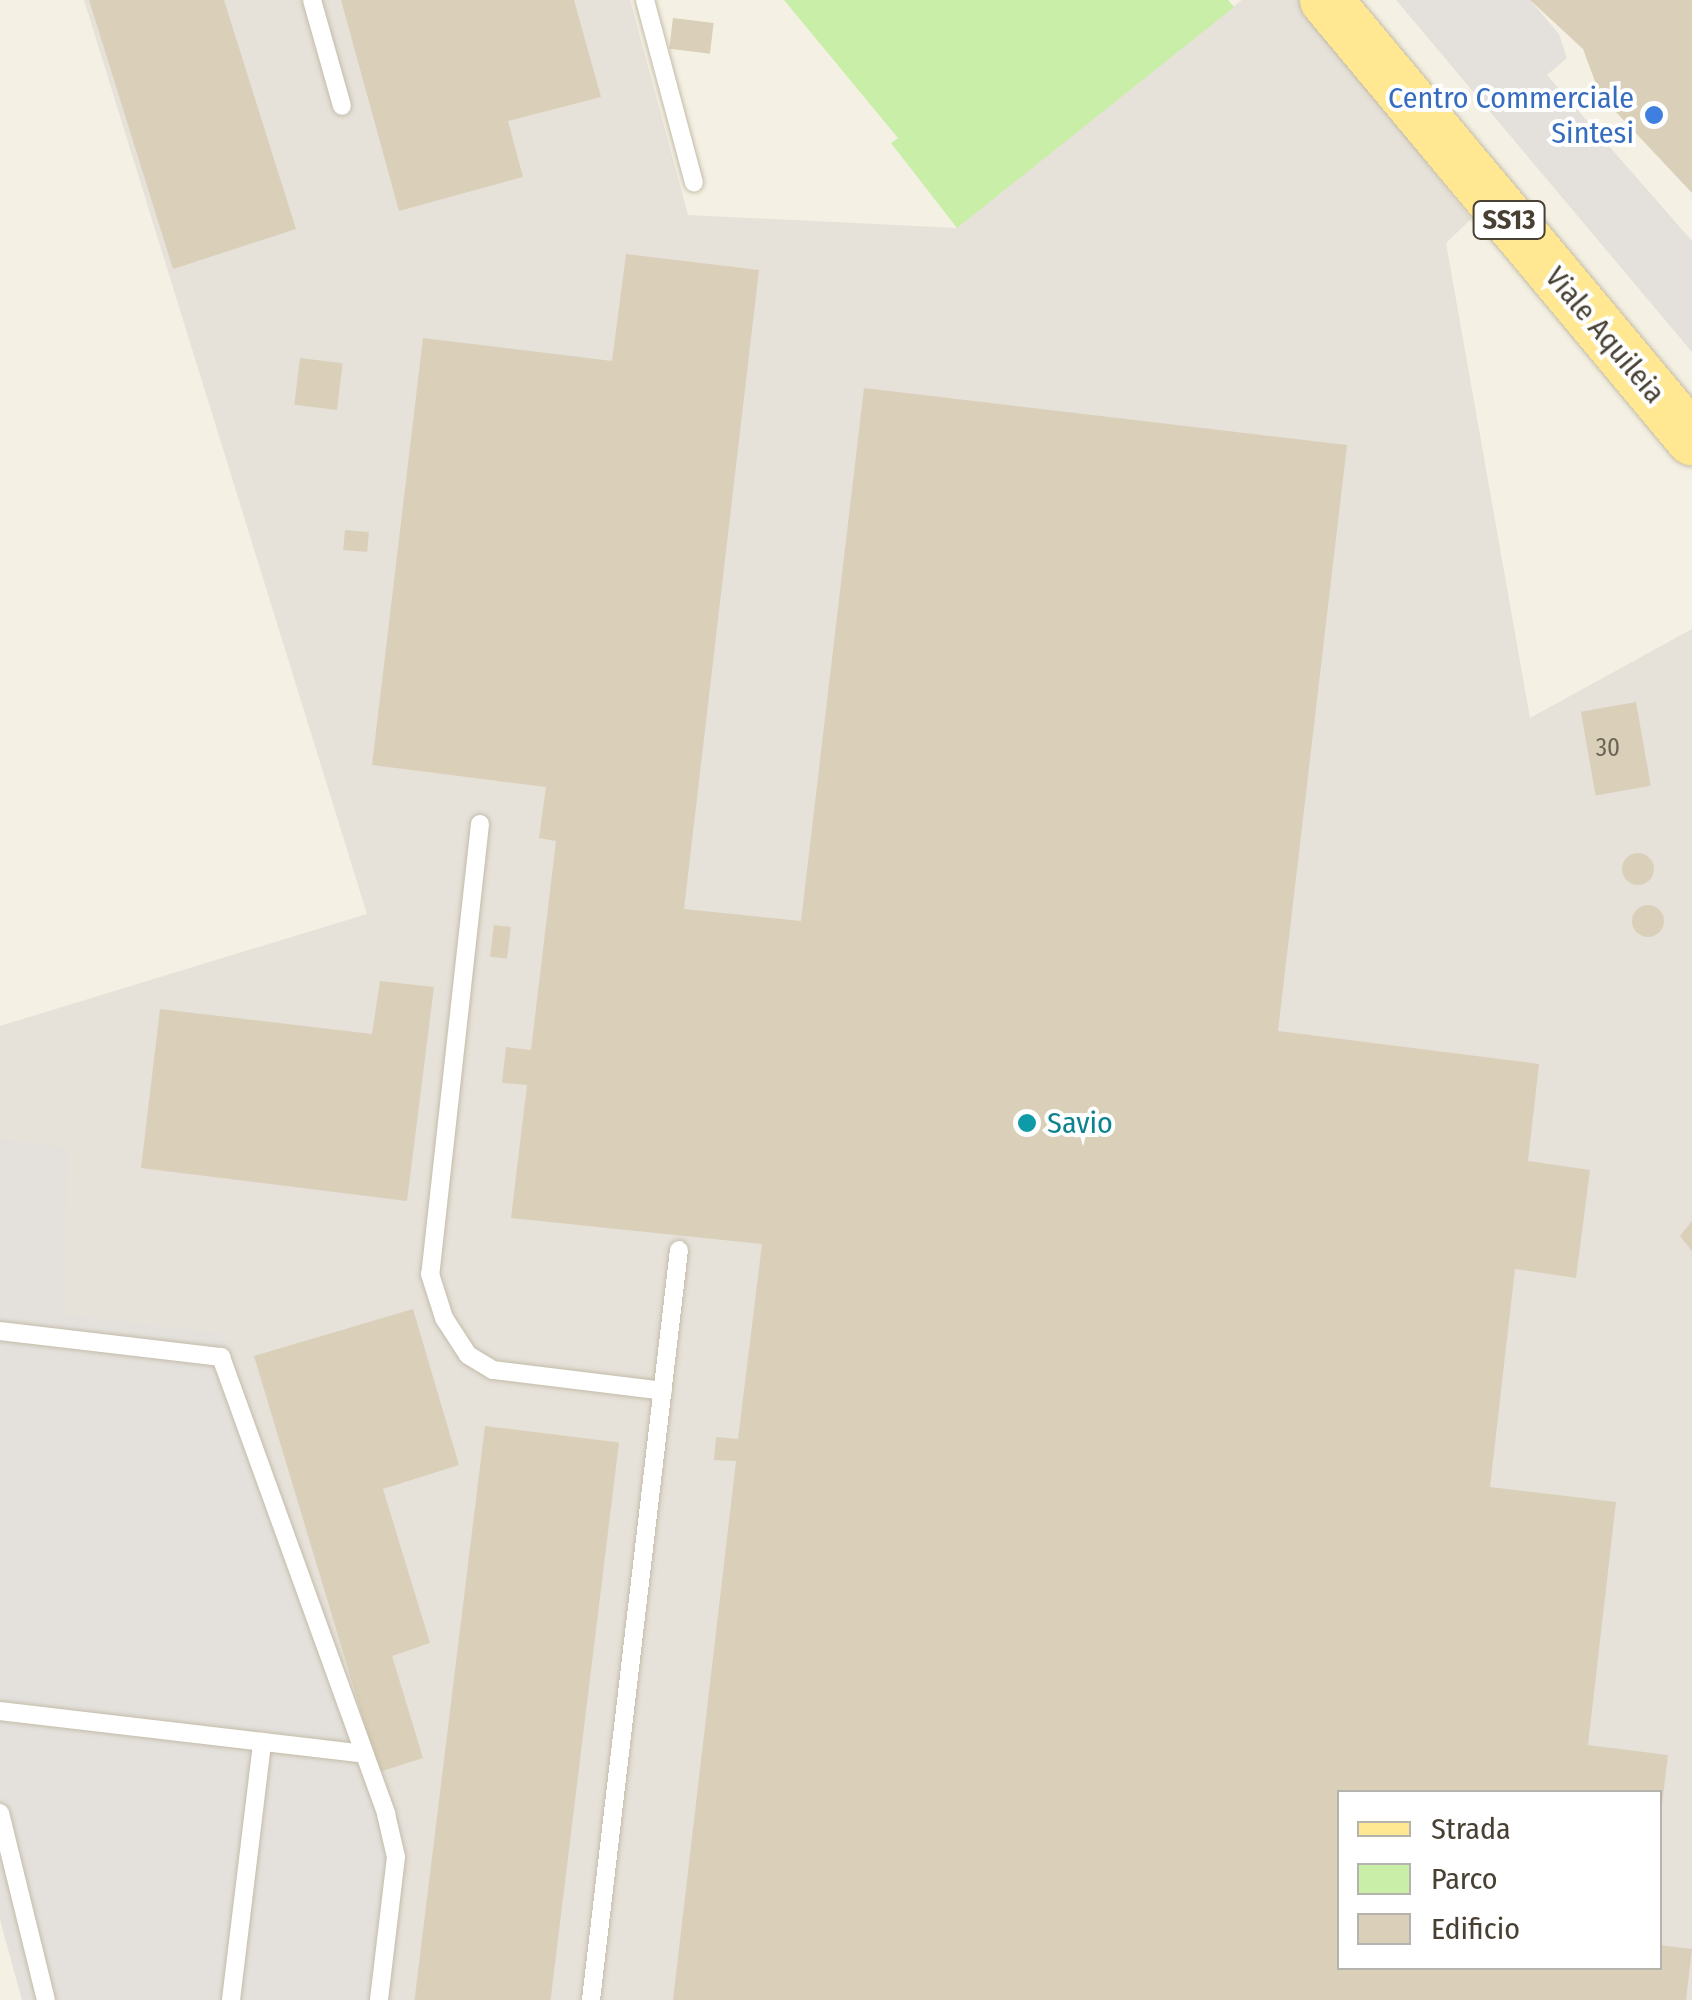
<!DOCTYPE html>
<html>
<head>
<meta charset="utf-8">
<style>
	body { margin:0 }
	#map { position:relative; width:1692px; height:2000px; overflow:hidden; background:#f4f0e3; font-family:"Fira Sans Condensed",sans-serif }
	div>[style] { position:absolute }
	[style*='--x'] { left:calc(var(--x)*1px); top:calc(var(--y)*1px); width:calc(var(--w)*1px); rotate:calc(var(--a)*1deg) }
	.industrial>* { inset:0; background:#e6e1d9 }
	.green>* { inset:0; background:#c9eea7 }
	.parking>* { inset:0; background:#e4e1dd }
	.building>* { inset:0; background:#dad0ba; transform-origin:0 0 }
	.round { border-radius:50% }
	.roads { filter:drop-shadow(0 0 2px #c3bca8) drop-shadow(0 0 2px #c3bca8) }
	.lane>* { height:18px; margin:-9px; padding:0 9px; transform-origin:9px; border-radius:9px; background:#fff }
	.primary>* { height:52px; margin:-26px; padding:0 26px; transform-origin:26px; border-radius:26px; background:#ffe891 }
	.dots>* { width:28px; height:28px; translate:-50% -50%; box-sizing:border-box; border:5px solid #fff; border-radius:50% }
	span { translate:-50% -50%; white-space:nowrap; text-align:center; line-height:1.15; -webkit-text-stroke:8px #fff; paint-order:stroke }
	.number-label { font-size:25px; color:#6c6455 }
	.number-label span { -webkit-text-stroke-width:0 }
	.shield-label span { padding:2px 8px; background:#fff; border:2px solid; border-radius:8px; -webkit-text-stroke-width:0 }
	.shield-label { font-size:28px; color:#474033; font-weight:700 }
	.shop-label { font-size:30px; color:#366cbe }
	.right { translate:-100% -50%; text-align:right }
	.street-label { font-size:30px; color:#474033 }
	.culture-label { font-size:30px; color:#0d838f }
	.left { translate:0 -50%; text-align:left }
	.legend { position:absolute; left:1337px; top:1790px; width:325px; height:180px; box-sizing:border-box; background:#fff; border:2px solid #b5b3ad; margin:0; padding:12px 18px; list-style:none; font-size:30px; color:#474033 }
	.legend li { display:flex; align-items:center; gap:20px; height:50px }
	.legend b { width:50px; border:2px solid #b5b3ad }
</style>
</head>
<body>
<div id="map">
	<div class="industrial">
		<i style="clip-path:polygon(evenodd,84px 0,630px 0,688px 215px,956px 228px,1242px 0,1299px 0,1471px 219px,1446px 243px,1530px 718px,1692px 629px,1692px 2000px,22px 2000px,0 1919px,0 1026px,367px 914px,84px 0,1340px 1792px,1660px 1792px,1660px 1968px,1340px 1968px,1340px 1792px)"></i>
	</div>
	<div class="green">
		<i style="clip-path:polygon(784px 0,1228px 0,1234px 7px,957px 228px,891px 143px,898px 138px)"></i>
	</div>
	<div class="parking">
		<i style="clip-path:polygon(1396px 0,1530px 0,1559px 34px,1567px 58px,1547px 75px,1692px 241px,1692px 352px)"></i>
		<i style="clip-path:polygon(0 1139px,68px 1148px,62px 1314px,221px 1334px,359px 1777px,408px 1826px,390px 2000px,22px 2000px,0 1919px)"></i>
	</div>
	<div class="building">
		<i style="clip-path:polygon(89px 0,224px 0,296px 229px,173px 269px)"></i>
		<i style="clip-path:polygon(341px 0,574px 0,601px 97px,508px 121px,523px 177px,399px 211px)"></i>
		<i style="clip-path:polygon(1530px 0,1692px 0,1692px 193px,1600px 95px,1583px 49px)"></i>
		<i style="left:673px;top:18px;width:41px;height:31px;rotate:7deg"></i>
		<i style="clip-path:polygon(626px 254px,759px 270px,684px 909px,801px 921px,864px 388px,1347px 445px,1278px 1031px,1539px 1064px,1528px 1161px,1590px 1170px,1576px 1278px,1515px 1269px,1490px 1487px,1616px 1502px,1588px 1745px,1668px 1755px,1662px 1805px,1660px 1792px,1340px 1792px,1340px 1968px,1660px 1968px,1660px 1945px,1692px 1949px,1686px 2000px,673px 2000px,736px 1461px,714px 1460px,716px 1437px,738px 1439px,762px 1244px,511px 1218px,527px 1085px,502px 1083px,506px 1047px,531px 1050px,556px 841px,539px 838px,546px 787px,372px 765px,423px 338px,612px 361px)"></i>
		<i style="left:300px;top:358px;width:43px;height:47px;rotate:7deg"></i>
		<i style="left:345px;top:530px;width:24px;height:20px;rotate:5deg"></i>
		<i style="left:1636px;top:702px;width:85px;height:56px;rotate:80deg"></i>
		<i class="round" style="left:1622px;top:853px;width:32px;height:32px"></i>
		<i class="round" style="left:1632px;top:905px;width:32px;height:32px"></i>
		<i style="left:494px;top:925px;width:17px;height:32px;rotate:7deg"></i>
		<i style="clip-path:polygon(380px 981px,434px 987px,407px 1201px,141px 1168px,160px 1009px,372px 1034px)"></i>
		<i style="clip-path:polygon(1692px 1221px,1692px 1251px,1680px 1236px)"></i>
		<i style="clip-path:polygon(413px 1309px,459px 1465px,383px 1489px,430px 1643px,392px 1656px,423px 1758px,379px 1772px,254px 1356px)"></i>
		<i style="left:485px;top:1426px;width:135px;height:578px;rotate:7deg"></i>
	</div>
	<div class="roads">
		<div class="lane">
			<i style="--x:312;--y:0;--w:110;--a:74.2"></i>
			<i style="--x:645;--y:0;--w:189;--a:75"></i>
			<i style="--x:480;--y:824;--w:453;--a:96.3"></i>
			<i style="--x:430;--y:1274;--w:46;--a:72.3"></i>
			<i style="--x:444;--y:1318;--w:44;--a:57"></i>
			<i style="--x:468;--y:1355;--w:29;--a:31"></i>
			<i style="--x:493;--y:1370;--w:171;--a:7"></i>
			<i style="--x:0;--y:1331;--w:223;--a:6.7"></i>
			<i style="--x:221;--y:1357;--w:486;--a:70.1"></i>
			<i style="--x:386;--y:1814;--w:44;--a:76.9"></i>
			<i style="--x:396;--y:1857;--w:144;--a:96.8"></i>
			<i style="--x:0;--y:1711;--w:367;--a:6.7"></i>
			<i style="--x:0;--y:1813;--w:193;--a:76.2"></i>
			<i style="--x:231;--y:2000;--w:260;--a:-83.1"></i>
			<i style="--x:591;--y:2000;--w:755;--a:-83.31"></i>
		</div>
		<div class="primary">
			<i style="--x:1326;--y:0;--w:572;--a:50.18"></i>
		</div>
	</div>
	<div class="dots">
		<i style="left:1654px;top:115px;background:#3f7fe0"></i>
		<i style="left:1027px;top:1123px;background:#0f9aa8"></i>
	</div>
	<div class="number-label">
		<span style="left:1608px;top:748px">30</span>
	</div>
	<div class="shield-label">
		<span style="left:1509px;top:220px">SS13</span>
	</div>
	<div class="shop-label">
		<span class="right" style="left:1634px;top:115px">Centro Commerciale<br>Sintesi</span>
	</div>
	<div class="street-label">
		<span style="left:1605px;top:335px;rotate:50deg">Viale Aquileia</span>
	</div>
	<div class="culture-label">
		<span class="left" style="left:1047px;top:1123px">Savio</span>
	</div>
	<ul class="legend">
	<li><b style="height:12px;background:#ffe891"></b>Strada</li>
	<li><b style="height:28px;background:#c9eea7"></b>Parco</li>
	<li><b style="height:28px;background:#dad0ba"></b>Edificio</li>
	</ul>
</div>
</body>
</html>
